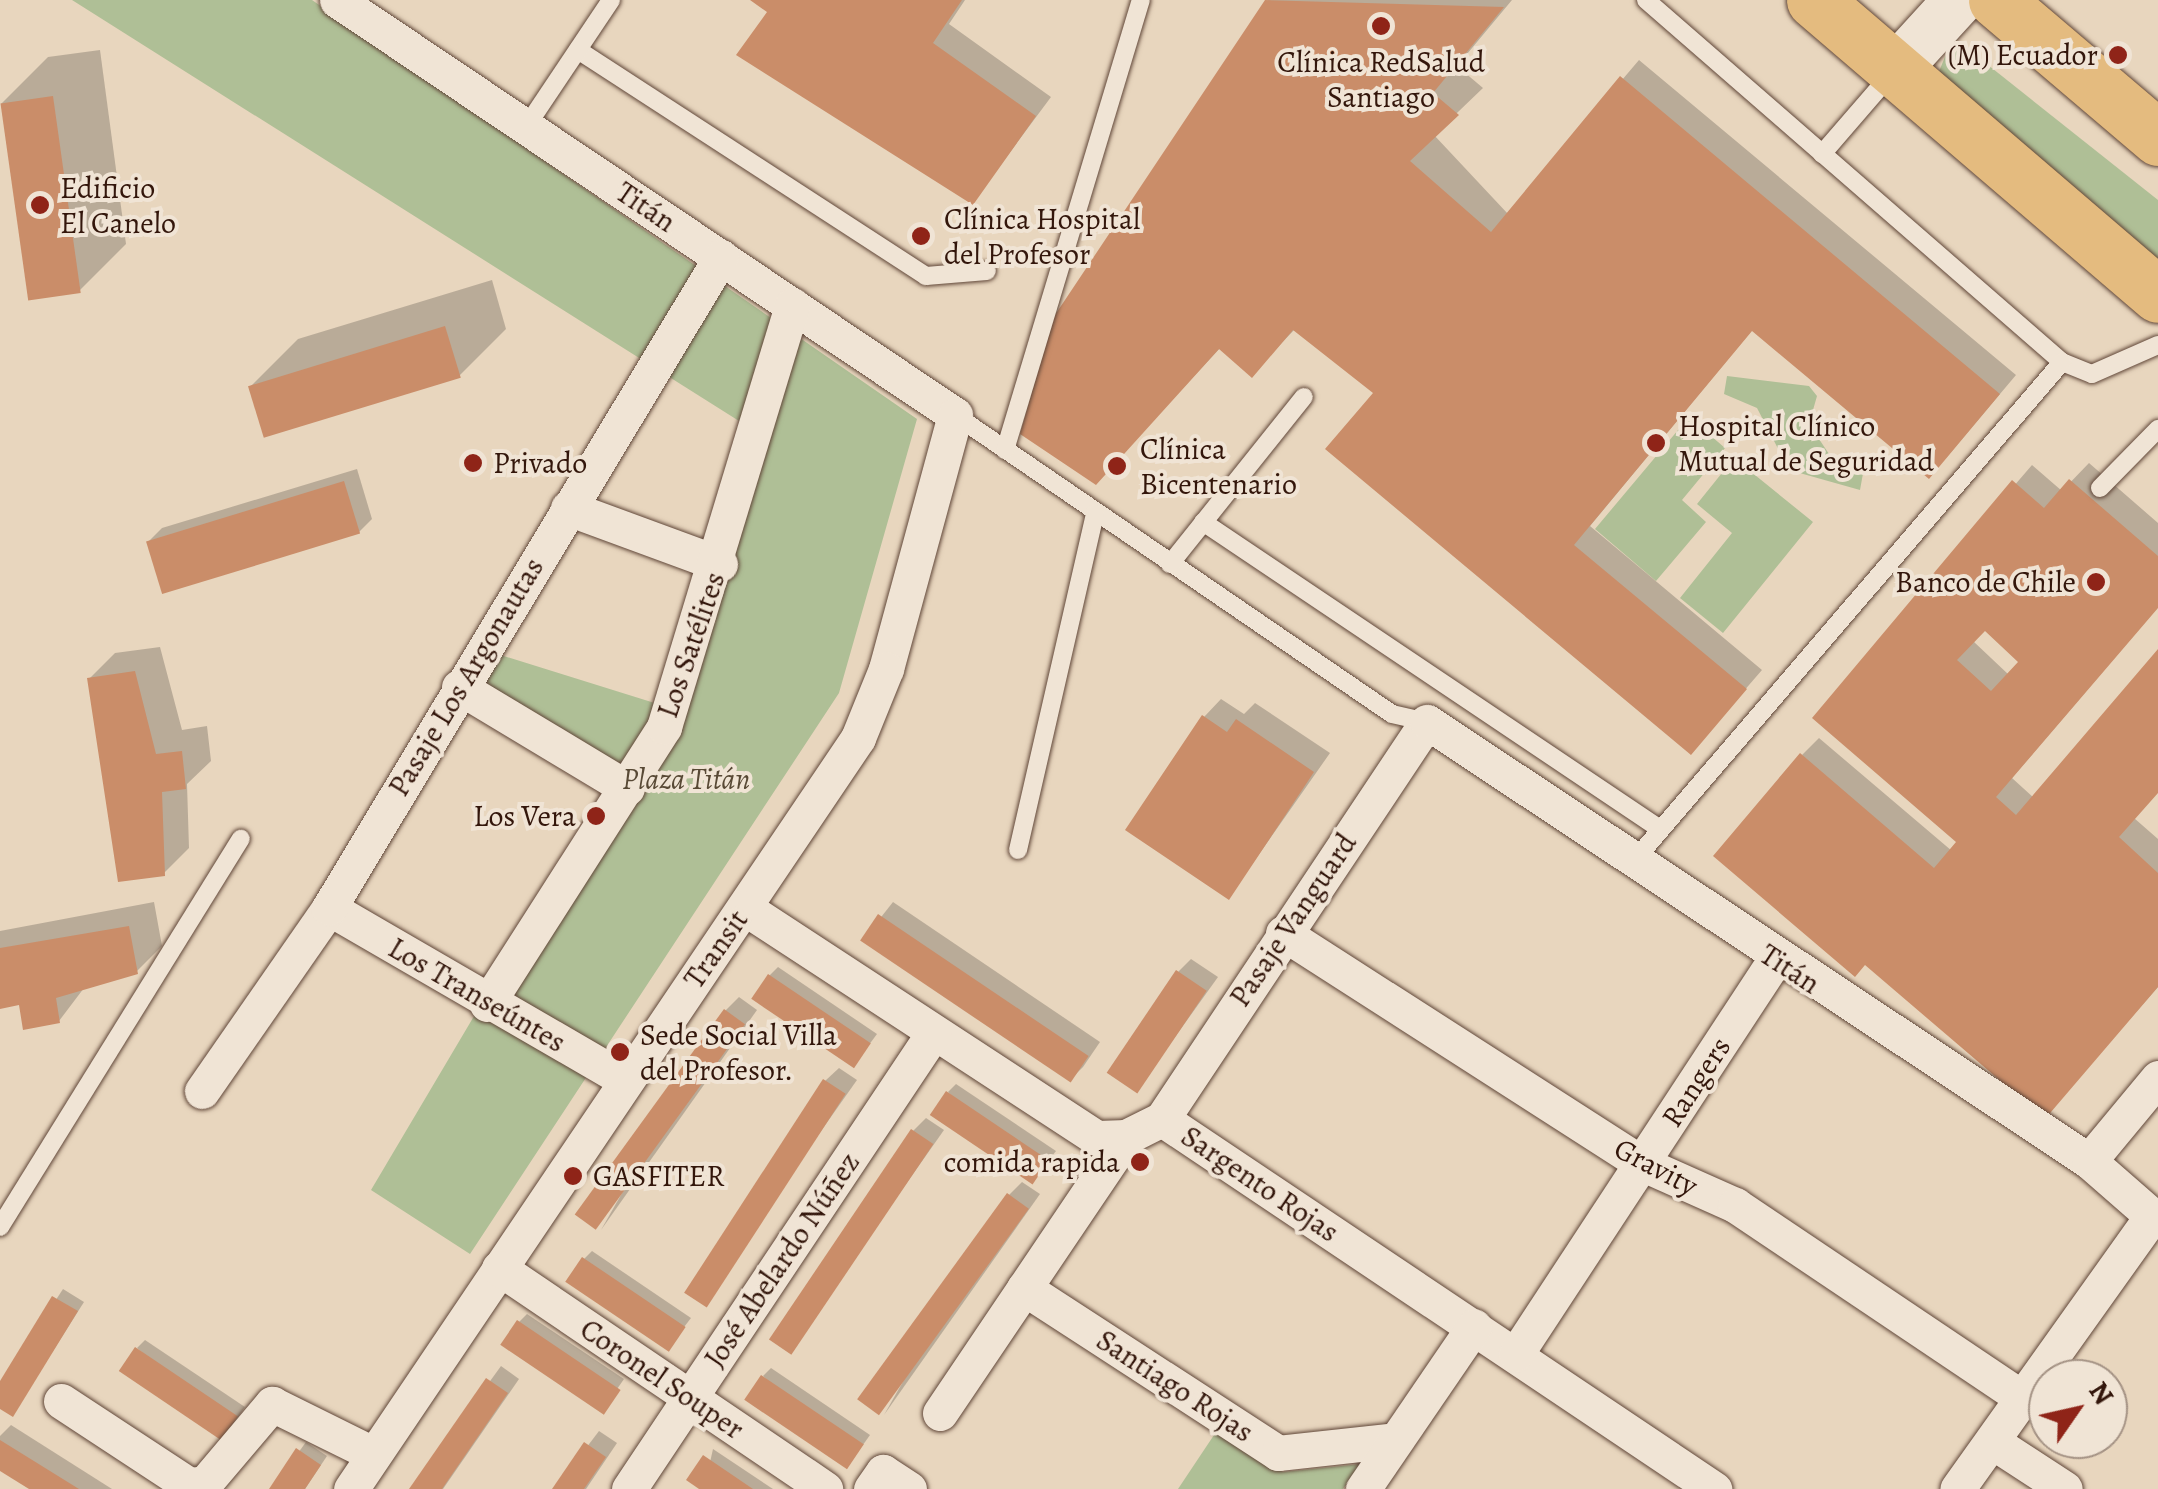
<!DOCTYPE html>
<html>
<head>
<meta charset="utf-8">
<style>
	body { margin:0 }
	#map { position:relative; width:2158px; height:1489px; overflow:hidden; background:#e8d6be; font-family:Alegreya,serif }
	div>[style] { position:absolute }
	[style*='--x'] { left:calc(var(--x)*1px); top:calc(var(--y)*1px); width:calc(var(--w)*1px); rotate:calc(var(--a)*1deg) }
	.green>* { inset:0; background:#afbf96 }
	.shadow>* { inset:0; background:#0003 }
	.building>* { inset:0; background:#ca8d69; transform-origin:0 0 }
	.roads { filter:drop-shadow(0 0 2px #604638) drop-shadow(0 0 2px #604638) }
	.lane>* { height:18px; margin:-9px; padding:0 9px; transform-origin:9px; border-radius:9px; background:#f0e4d5 }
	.street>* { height:35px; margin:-17.5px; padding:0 17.5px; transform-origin:17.5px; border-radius:17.5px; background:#f0e4d5 }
	.secondary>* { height:50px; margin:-25px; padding:0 25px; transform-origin:25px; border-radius:25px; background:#f0e4d5 }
	.primary>* { height:55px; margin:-27.5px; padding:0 27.5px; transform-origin:27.5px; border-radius:27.5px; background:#e4bb7f }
	.dots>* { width:28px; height:28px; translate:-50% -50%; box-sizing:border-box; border:5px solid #f0e4d5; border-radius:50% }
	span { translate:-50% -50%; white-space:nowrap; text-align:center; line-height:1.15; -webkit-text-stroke:8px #f0e4d5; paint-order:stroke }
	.poi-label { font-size:30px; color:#33160b }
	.right { translate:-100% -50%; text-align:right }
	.left { translate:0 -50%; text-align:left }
	.street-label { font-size:30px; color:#33160b }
	.park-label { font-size:30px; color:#584935; font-style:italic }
	.north { position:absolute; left:2028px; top:1359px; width:100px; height:100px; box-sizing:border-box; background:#f0e4d5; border:2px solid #a49284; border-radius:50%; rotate:56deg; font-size:28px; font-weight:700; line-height:40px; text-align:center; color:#33160b }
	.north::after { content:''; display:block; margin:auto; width:35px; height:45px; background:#8f2418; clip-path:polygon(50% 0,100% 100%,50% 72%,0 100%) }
</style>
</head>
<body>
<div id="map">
	<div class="green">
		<i style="clip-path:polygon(72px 0,312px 0,917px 419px,839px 693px,470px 1254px,371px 1190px,608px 790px,460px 703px,491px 652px,661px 705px,766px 438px)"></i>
		<i style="clip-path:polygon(1949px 47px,1973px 53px,2158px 200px,2158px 274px,1938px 74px)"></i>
		<i style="clip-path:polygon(1727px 376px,1809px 386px,1817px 396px,1809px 424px,1833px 460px,1864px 468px,1860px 490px,1789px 470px,1757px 408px,1724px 394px)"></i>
		<i style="clip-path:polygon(1689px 417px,1725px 448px,1682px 500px,1706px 522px,1656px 581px,1595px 529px)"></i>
		<i style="clip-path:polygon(1734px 458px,1813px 522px,1723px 633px,1680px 598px,1732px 533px,1697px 504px)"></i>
		<i style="clip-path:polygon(1218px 1429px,1283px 1472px,1361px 1464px,1343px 1489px,1178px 1489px)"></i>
	</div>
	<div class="shadow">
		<i style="clip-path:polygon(755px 0,965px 0,949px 24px,1051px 97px,973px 202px)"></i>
		<i style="clip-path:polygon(1268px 0,1512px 0,1457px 66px,1483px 88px,1434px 135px,1508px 214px,1639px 60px,2016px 375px,1946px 458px,1753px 329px,1590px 526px,1762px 670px,1691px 752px,1376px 392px,1295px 329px,1252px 374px,1221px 347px,1096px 482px,1055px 319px)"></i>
		<i style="clip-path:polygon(100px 50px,126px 244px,79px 291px,1px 104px,48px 57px)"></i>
		<i style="clip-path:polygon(492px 280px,506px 329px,459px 376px,251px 386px,298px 339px)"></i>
		<i style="clip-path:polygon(evenodd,2089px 463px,2158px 523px,2158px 607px,2012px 778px,2034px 798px,2158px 653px,2158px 792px,2134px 818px,2158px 839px,2158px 987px,2045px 1116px,1802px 755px,1819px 738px,1952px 851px,1960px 841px,1815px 717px,2032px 465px,2062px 491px,2089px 463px,1985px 628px,2021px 662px,2009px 675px,1973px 641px,1985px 628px)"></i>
		<i style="clip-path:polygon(357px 469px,372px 519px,359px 532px,149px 541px,162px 528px)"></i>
		<i style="clip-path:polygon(160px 647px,182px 730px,207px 726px,211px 761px,187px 784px,189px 848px,163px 874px,89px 679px,115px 653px)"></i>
		<i style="clip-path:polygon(1221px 699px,1244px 714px,1255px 703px,1330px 753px,1229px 897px,1204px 717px)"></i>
		<i style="clip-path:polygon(154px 902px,162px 946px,136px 972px,84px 988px,59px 1021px,21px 1003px,0 1004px,0 931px)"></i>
		<i style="clip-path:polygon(893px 902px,1100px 1042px,1083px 1067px,1070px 1080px,863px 940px)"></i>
		<i style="clip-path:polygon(1191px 959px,1218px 977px,1137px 1090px,1178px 972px)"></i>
		<i style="clip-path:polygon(778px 967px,877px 1034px,854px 1065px,769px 976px)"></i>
		<i style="clip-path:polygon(739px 997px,757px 1010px,601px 1230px,726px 1010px)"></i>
		<i style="clip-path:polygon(839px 1068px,857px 1080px,701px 1301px,825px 1081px)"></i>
		<i style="clip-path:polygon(956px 1084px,1056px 1151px,1032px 1182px,948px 1092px)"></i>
		<i style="clip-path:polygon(926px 1118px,944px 1130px,789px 1350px,913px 1131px)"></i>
		<i style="clip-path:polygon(1022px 1182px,1040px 1194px,884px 1415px,1009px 1195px)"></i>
		<i style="clip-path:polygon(592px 1251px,691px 1318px,668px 1348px,584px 1259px)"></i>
		<i style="clip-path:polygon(63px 1289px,84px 1302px,13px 1414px,0 1406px,0 1386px)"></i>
		<i style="clip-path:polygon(527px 1314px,624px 1379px,606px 1405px,519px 1322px)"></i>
		<i style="clip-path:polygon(145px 1340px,245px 1407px,230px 1429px,137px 1348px)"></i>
		<i style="clip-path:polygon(501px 1366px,519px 1379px,443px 1489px,412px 1489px)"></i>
		<i style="clip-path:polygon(771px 1368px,870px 1435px,848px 1466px,763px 1376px)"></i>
		<i style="clip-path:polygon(11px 1425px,112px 1489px,34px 1489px,0 1468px,0 1436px)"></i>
		<i style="clip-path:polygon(599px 1431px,617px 1443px,586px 1489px,555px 1489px)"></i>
		<i style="clip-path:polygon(306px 1442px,327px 1456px,305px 1489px,272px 1489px)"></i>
		<i style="clip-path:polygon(713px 1449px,773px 1489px,704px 1489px)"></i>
	</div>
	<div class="building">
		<i style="clip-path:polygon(750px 0,962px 0,933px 43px,1036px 116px,973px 205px,736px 55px,767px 12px)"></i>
		<i style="clip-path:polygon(1265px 0,1504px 7px,1433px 93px,1459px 115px,1410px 161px,1491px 232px,1620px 76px,2000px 394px,1929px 479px,1752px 331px,1574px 545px,1747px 689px,1691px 755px,1325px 449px,1373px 393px,1293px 330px,1252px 378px,1219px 349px,1096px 485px,1020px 434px,1053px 318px)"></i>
		<i style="left:53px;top:96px;width:199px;height:53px;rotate:82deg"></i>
		<i style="left:445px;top:326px;width:54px;height:206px;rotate:73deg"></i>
		<i style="clip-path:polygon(evenodd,2069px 479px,2158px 556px,2158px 608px,1996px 797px,2016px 815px,2158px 649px,2158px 793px,2119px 837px,2158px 873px,2158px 987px,2045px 1119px,1865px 965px,1855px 977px,1713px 856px,1800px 753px,1934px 868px,1956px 842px,1812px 718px,2012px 480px,2044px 508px,2069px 479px,1985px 631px,2018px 662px,1991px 691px,1957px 660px,1985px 631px)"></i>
		<i style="left:344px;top:481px;width:55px;height:207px;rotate:73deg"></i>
		<i style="clip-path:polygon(135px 671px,156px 754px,182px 751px,186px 789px,162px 792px,165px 876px,118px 882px,87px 678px)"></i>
		<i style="clip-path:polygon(1202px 715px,1227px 732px,1236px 719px,1314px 772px,1229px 900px,1125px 830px)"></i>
		<i style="left:878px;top:914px;width:254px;height:32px;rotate:34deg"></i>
		<i style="clip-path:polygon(129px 926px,138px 974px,56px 998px,60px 1023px,23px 1030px,19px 1005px,0 1009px,0 948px)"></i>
		<i style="left:1176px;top:970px;width:37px;height:124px;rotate:34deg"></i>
		<i style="left:768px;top:974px;width:124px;height:30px;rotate:34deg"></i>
		<i style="left:724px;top:1009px;width:26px;height:254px;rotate:36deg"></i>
		<i style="left:823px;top:1079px;width:27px;height:255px;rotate:33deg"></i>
		<i style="left:946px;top:1091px;width:124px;height:29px;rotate:34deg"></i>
		<i style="left:911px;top:1129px;width:27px;height:254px;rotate:34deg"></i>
		<i style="left:1007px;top:1193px;width:27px;height:255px;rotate:36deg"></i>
		<i style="left:582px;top:1257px;width:125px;height:30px;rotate:34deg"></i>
		<i style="clip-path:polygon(52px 1296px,78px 1311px,13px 1417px,0 1409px,0 1381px)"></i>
		<i style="left:517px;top:1320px;width:125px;height:30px;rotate:34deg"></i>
		<i style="left:135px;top:1347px;width:124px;height:29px;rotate:34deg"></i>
		<i style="left:761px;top:1375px;width:124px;height:30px;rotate:34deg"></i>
		<i style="clip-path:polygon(486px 1378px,508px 1393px,442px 1489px,409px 1489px)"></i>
		<i style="clip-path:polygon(0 1440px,79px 1489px,29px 1489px,0 1471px)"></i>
		<i style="clip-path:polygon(584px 1442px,606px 1457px,584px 1489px,552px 1489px)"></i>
		<i style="clip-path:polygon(296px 1448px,321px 1465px,305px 1489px,269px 1489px)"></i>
		<i style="clip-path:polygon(703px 1455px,753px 1489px,699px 1489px,686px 1480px)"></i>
	</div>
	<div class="roads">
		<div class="lane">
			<i style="--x:1646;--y:0;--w:551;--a:41.03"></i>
			<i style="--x:2062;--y:362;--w:32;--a:22"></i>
			<i style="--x:2092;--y:374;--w:72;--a:-23.7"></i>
			<i style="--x:578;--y:50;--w:415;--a:33"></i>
			<i style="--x:926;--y:276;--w:61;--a:-4.7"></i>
			<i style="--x:526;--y:127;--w:153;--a:-56.2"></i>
			<i style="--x:1822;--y:154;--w:106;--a:-49.2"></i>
			<i style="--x:955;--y:415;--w:529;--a:34.38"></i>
			<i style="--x:1392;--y:714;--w:36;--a:13"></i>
			<i style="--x:1005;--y:450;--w:470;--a:-73.2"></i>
			<i style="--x:2100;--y:488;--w:83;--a:-45.5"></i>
			<i style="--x:1203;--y:522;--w:551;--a:33.89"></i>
			<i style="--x:1170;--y:564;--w:214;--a:-51.3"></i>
			<i style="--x:1018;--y:850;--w:345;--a:-77.1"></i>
			<i style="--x:1633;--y:862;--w:659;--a:-49.37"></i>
			<i style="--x:0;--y:1227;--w:457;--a:-58.2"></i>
		</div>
		<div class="street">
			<i style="--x:337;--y:0;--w:744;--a:33.88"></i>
			<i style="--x:955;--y:415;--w:263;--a:105.2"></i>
			<i style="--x:886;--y:669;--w:74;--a:112.1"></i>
			<i style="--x:858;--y:738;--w:906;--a:124.02"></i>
			<i style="--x:568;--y:508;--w:162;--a:20.2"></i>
			<i style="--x:459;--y:687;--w:196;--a:31"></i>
			<i style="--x:329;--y:908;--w:343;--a:30.1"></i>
			<i style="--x:745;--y:908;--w:420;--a:33.2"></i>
			<i style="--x:1097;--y:1138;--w:29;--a:-2"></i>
			<i style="--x:1126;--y:1137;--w:40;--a:-26.6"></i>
			<i style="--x:1283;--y:933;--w:428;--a:32.7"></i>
			<i style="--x:1643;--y:1164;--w:101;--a:24"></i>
			<i style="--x:1735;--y:1205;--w:352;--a:33.9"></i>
			<i style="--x:487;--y:1004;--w:329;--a:-57.4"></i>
			<i style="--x:664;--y:727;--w:441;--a:-73.1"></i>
			<i style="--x:202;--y:1091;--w:223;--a:-55.2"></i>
			<i style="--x:329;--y:908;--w:760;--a:-58.95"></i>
			<i style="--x:1162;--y:1119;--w:477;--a:-56.3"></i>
			<i style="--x:1427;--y:722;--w:794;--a:33.55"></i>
			<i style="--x:2089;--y:1161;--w:84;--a:41.1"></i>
			<i style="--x:2152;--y:1216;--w:335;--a:125.5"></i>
			<i style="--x:1162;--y:1119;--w:665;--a:33.83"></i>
			<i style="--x:2089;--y:1161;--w:108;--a:-50.3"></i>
			<i style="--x:499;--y:1268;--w:394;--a:34.1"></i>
			<i style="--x:1024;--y:1288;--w:303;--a:33"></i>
			<i style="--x:1278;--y:1453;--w:118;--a:-6.3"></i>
			<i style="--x:1516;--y:1354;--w:472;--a:-56.7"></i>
			<i style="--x:61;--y:1401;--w:153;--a:33.3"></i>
			<i style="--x:189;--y:1485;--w:16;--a:-7"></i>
			<i style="--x:205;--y:1483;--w:104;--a:-49.7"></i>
			<i style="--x:272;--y:1404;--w:113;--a:26.3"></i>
			<i style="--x:940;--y:1413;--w:333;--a:-56"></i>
			<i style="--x:1996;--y:1444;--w:82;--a:33.1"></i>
			<i style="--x:629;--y:1489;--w:549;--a:-56.28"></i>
			<i style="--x:871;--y:1489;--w:21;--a:-55"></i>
			<i style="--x:883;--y:1472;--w:31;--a:33"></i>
			<i style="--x:1363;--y:1489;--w:197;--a:-55.7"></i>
		</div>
		<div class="secondary">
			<i style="--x:1895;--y:70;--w:95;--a:-47.6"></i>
		</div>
		<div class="primary">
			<i style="--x:1814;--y:0;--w:453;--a:40.6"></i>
			<i style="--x:1996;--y:0;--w:213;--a:40.4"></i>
		</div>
	</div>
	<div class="dots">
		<i style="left:1381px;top:26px;background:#8f2418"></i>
		<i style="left:2118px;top:55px;background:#8f2418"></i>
		<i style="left:40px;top:205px;background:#8f2418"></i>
		<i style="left:921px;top:236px;background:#8f2418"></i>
		<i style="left:1656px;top:443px;background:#8f2418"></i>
		<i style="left:473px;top:463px;background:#8f2418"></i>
		<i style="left:1117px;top:466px;background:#8f2418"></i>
		<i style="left:2096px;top:582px;background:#8f2418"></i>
		<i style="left:596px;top:816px;background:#8f2418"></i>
		<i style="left:620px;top:1052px;background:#8f2418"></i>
		<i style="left:1140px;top:1162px;background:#8f2418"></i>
		<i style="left:573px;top:1176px;background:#8f2418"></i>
	</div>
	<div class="poi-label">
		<span class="right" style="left:2098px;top:55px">(M) Ecuador</span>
		<span style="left:1381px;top:79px">Clínica RedSalud<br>Santiago</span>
		<span class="left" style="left:60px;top:205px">Edificio<br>El Canelo</span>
		<span class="left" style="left:944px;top:236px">Clínica Hospital<br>del Profesor</span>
		<span class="left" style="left:1678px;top:443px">Hospital Clínico<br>Mutual de Seguridad</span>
		<span class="left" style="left:1140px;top:466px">Clínica<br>Bicentenario</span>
		<span class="left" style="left:493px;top:463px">Privado</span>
		<span class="right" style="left:2076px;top:582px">Banco de Chile</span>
		<span class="right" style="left:576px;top:816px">Los Vera</span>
		<span class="left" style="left:640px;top:1052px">Sede Social Villa<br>del Profesor.</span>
		<span class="right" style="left:1120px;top:1162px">comida rapida</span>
		<span class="left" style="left:593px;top:1176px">GASFITER</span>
	</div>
	<div class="street-label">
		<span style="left:646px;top:207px;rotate:34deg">Titán</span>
		<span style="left:691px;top:645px;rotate:-71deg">Los Satélites</span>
		<span style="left:466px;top:677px;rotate:-59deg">Pasaje Los Argonautas</span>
		<span style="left:1293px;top:920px;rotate:-56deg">Pasaje Vanguard</span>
		<span style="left:716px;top:949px;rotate:-55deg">Transit</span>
		<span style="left:1790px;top:969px;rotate:33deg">Titán</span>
		<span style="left:477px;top:995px;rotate:30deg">Los Transeúntes</span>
		<span style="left:1696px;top:1082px;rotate:-57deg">Rangers</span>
		<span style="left:1656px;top:1167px;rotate:28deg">Gravity</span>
		<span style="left:1260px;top:1184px;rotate:34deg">Sargento Rojas</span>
		<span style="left:782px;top:1260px;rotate:-56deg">José Abelardo Núñez</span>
		<span style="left:662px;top:1379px;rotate:34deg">Coronel Souper</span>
		<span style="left:1175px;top:1386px;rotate:33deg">Santiago Rojas</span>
	</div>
	<div class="park-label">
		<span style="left:686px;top:779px">Plaza Titán</span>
	</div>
	<div class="north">N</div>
</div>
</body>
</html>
